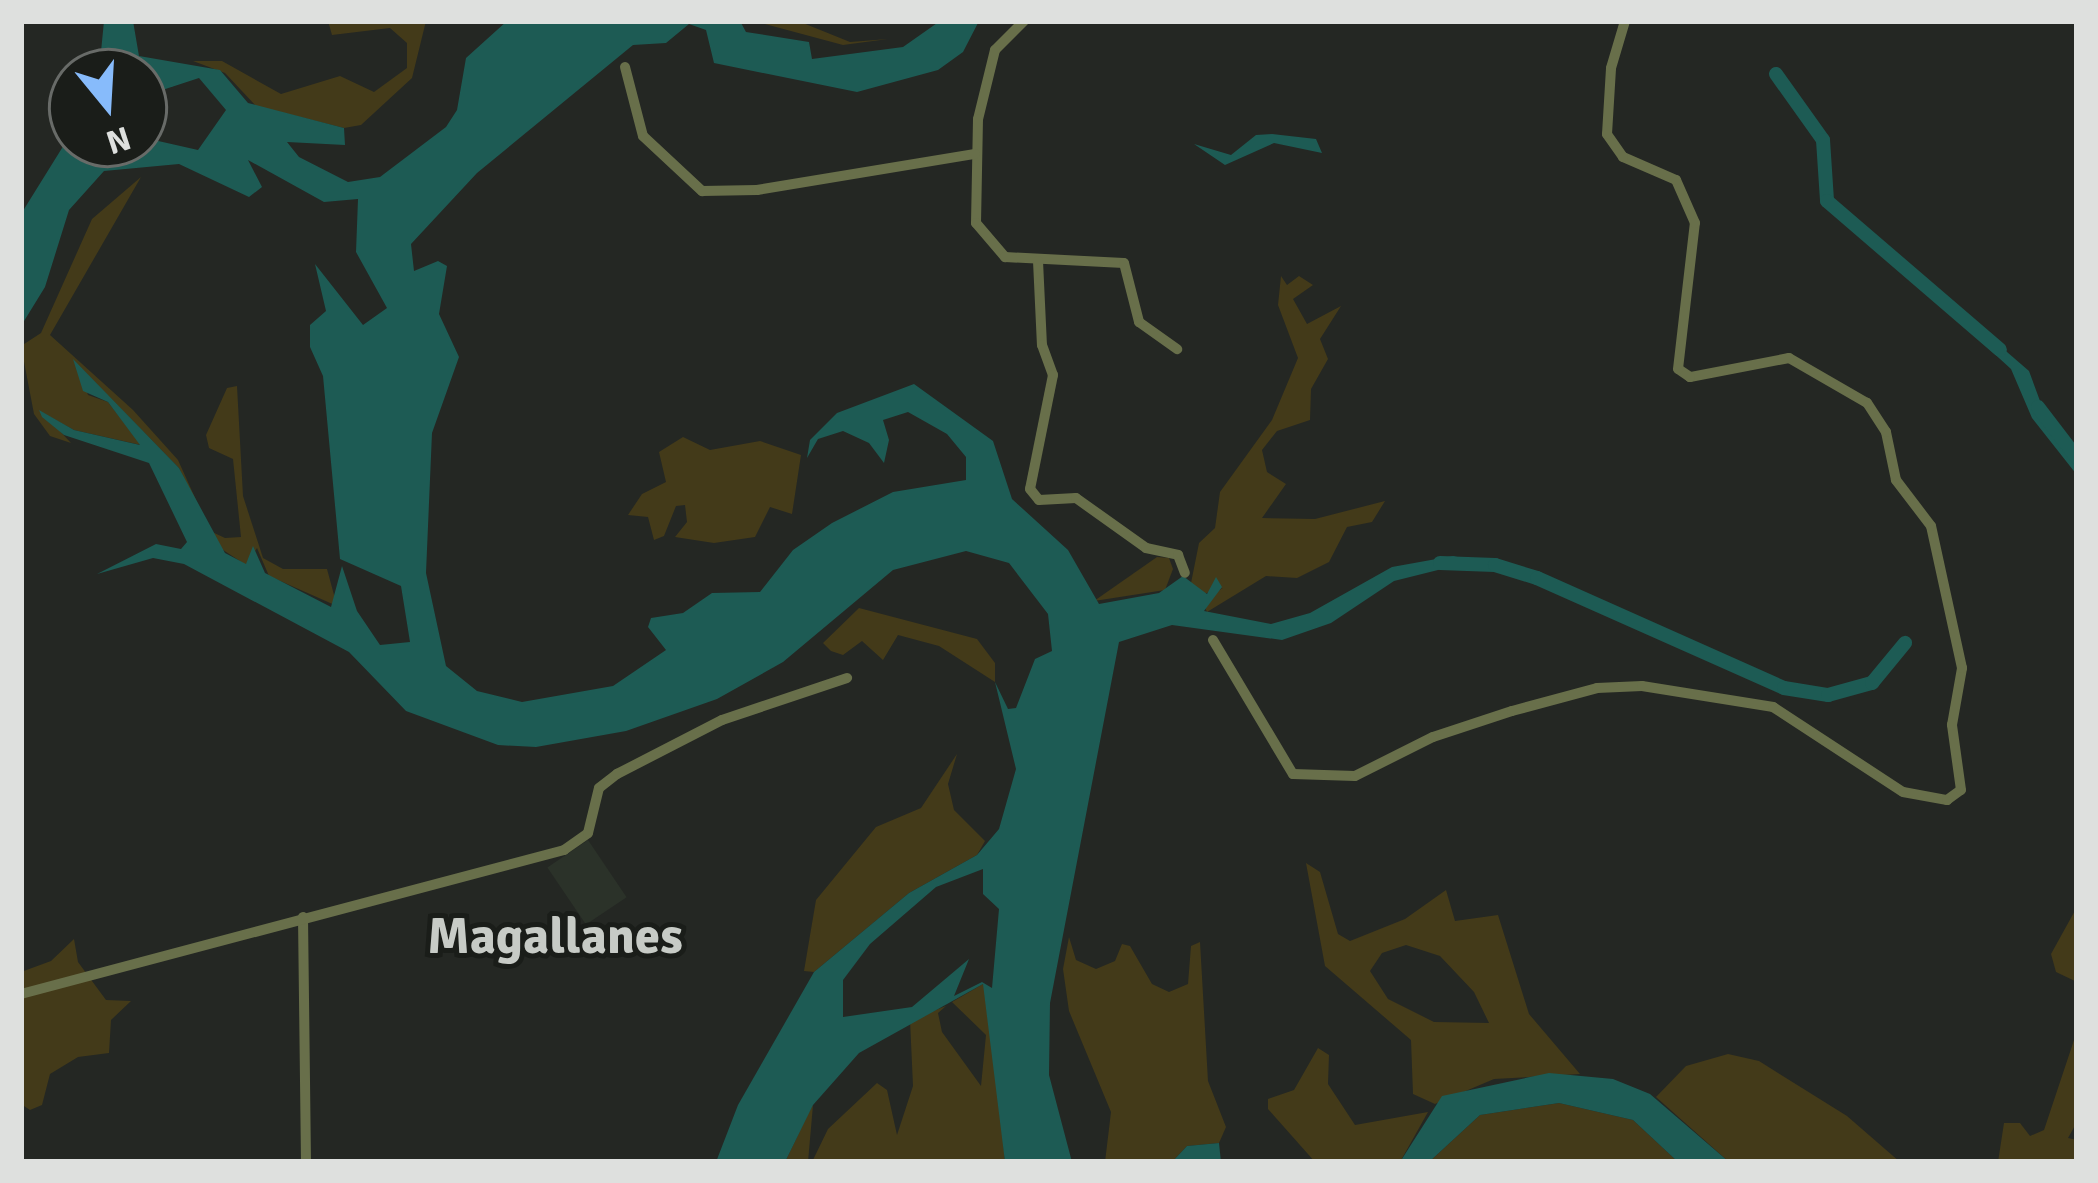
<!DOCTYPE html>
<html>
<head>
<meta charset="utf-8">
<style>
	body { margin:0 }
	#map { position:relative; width:2098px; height:1183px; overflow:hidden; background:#242723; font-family:Signika,sans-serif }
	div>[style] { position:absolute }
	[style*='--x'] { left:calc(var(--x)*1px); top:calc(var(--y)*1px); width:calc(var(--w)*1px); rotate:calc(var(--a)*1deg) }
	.built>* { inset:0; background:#2b3229; transform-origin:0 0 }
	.green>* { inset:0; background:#433a19 }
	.water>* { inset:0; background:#1d5b54 }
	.river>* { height:14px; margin:-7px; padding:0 7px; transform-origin:7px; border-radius:7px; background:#1d5b54 }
	.minor>* { height:10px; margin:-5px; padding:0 5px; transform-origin:5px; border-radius:5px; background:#686f4a }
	span { translate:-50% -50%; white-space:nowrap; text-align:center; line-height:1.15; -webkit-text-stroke:10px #1a1d19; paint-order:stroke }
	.quarter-label { font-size:51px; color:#c7cbc6; font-weight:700 }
	.frame { position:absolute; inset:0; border:24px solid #dee0de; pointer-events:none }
	.north { position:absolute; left:48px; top:48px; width:120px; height:120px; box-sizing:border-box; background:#1a1d19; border:3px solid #686b68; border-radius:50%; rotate:162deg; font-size:33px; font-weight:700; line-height:48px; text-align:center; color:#dee0de }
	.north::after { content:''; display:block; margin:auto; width:42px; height:54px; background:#87bbfb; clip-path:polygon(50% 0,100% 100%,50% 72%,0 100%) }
</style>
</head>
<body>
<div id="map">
	<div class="built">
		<i style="left:588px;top:840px;width:69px;height:49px;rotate:56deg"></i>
	</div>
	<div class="green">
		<i style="clip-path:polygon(328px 21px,426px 21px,412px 78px,361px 125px,344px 128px,256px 106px,225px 73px,193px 61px,222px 61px,281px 94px,340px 76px,374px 92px,407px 68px,407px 43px,390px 28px,332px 35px)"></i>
		<i style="clip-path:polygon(754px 21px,803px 23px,850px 42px,888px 39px,843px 45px)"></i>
		<i style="clip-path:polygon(141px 177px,50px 335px,133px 410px,178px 460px,210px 531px,225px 538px,241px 537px,233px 459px,209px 448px,206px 435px,227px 388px,237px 386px,243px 496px,263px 558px,283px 569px,327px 569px,337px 606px,269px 576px,257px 548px,246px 565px,217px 546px,179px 468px,79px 366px,88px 395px,108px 402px,141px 445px,74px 430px,43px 413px,71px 443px,50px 436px,34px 414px,21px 346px,41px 333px,92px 219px)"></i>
		<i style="clip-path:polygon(1281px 276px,1287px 285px,1299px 276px,1313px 285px,1293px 299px,1307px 324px,1341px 306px,1320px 339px,1328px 359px,1311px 389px,1310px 420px,1277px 431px,1262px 450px,1267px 472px,1286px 484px,1262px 518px,1315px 519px,1385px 501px,1372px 522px,1347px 527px,1329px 562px,1297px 578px,1266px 576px,1207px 612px,1202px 600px,1223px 588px,1200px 595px,1191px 583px,1199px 543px,1215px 528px,1220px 492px,1272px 420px,1298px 358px,1278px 305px)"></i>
		<i style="clip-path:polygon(683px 437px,710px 450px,760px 441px,801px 455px,792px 514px,770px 507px,755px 537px,714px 543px,675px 537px,687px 522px,685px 505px,676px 506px,664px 536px,654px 540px,648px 517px,628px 515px,642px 494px,666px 482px,659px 452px)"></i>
		<i style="clip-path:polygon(1157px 557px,1169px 558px,1173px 569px,1165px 590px,1094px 601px)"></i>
		<i style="clip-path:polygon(859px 608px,977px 639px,995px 663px,995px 682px,939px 646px,898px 635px,883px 660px,862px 641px,843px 655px,831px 651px,823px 643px)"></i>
		<i style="clip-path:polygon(957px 754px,948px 784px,954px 810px,985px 841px,977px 855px,909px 893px,814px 972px,804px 971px,816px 900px,876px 827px,921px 808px)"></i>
		<i style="clip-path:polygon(evenodd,1306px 863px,1320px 872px,1338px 934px,1350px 941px,1405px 919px,1446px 890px,1455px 921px,1498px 915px,1529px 1014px,1580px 1074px,1494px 1079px,1435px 1104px,1413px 1094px,1411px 1040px,1325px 966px,1306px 863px,1406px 945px,1440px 956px,1474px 992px,1489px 1023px,1434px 1022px,1388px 999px,1370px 971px,1382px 953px,1406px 945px)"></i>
		<i style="clip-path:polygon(2077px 907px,2077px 982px,2056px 972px,2051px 954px)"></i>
		<i style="clip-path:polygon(1069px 937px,1076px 960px,1096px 969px,1115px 961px,1122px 944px,1130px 946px,1152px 984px,1169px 992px,1188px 984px,1191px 946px,1200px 942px,1208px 1081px,1226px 1127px,1219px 1143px,1187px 1146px,1172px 1162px,1105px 1162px,1111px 1112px,1069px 1011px,1063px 969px)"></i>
		<i style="clip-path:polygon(74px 939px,78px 962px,106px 1000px,131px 1001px,111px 1020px,109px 1053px,78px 1057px,50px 1074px,42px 1105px,30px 1110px,21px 1104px,21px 972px,51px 961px)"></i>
		<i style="clip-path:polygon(983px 984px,990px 993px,1005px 1162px,812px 1162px,828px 1129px,877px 1083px,887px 1090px,897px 1135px,913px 1086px,910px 1020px,946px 1006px,938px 1013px,942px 1032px,981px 1086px,986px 1035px,952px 1002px)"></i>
		<i style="clip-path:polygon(2077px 1031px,2077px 1122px,2068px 1138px,2077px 1140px,2077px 1162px,1998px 1162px,2004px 1123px,2020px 1123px,2030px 1136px,2044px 1130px)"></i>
		<i style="clip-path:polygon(1318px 1048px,1329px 1055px,1328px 1084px,1355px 1125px,1428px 1112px,1400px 1162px,1315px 1162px,1268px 1109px,1268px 1099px,1294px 1090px)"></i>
		<i style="clip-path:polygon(1728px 1054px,1759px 1061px,1847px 1116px,1900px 1162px,1729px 1162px,1656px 1097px,1686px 1066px)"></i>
		<i style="clip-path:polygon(1559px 1103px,1633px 1120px,1678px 1162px,1429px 1162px,1480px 1115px)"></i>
		<i style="clip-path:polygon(813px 1105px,808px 1162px,785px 1162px,807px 1116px)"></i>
	</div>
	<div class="water">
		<i style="clip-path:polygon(evenodd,104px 21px,133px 21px,139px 56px,220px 70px,248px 103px,344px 128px,345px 145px,287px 142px,299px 157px,348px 182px,380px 177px,446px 127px,457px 110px,466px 58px,507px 21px,740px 21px,746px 32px,809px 42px,812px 59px,903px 47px,940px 21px,979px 21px,963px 52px,938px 70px,857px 92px,714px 63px,706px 30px,689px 24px,666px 43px,633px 45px,477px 173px,411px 244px,414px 271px,438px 261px,447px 266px,439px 314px,459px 357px,432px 433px,426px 573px,446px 666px,477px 691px,522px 702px,613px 686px,666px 650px,648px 627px,651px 618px,683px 613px,712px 593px,760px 592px,793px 550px,832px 523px,893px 492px,966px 480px,966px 457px,947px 434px,908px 412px,883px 420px,889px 440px,884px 463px,869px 443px,843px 431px,818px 439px,807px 458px,810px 440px,837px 413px,914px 384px,993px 441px,1012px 499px,1068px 550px,1099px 604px,1159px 593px,1183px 576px,1207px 594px,1216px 577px,1222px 587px,1204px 611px,1271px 624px,1310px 613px,1392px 567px,1453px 556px,1474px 561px,1394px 581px,1331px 623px,1282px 640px,1172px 625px,1119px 642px,1050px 1003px,1049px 1075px,1072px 1162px,1005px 1162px,983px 984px,859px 1053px,813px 1105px,785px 1162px,716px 1162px,738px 1105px,814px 972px,909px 893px,977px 855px,999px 829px,1016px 769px,995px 682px,1008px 709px,1016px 708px,1035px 659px,1052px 651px,1048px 614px,1009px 563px,966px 551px,893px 570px,783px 662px,717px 699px,626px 731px,536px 747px,498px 745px,406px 711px,349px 652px,184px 564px,153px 558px,97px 574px,156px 544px,181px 549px,187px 542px,149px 463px,64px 435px,42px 417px,39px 410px,74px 430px,140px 445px,108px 402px,83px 391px,73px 359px,179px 468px,225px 553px,246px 564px,253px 546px,265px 573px,331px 607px,342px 566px,357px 611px,380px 645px,410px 642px,401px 586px,340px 559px,323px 376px,310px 347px,310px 325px,326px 311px,315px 264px,363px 325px,387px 308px,356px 252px,358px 199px,324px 202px,248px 160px,262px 187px,249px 197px,179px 164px,104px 171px,69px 210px,45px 287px,21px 326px,21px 214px,72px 132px,72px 144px,144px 144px,145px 138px,198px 150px,226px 110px,199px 78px,144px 96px,144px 72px,99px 72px,104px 21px,983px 869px,983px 894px,999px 909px,992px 988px,982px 982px,954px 996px,969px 959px,912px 1007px,843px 1017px,843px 980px,870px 944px,936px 887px,983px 869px)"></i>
		<i style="clip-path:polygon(1272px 134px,1316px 139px,1322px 153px,1274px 143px,1225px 165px,1194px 144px,1231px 155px,1256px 135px)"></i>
		<i style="clip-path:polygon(1977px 338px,1992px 339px,2029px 371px,2050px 428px,2077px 457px,2077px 475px,2032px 418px,2011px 369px)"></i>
		<i style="clip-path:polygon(1549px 1073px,1613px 1079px,1650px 1094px,1729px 1162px,1678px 1162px,1633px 1120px,1559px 1103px,1480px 1115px,1429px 1162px,1400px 1162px,1442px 1096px)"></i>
		<i style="clip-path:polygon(1219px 1143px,1221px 1162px,1172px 1162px,1187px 1146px)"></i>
	</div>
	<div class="river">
		<i style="--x:1776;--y:74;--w:81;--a:54.5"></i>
		<i style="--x:1823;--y:140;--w:61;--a:86.2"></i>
		<i style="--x:1827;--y:201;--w:228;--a:40.7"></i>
		<i style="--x:2038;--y:407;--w:64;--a:52.6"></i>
		<i style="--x:1440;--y:563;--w:55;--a:2.1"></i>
		<i style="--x:1495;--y:565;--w:44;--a:17.2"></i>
		<i style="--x:1537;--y:578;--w:270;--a:24"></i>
		<i style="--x:1784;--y:688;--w:45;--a:9"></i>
		<i style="--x:1828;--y:695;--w:46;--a:-15.3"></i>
		<i style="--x:1872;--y:683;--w:52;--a:-50.5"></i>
	</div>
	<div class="minor">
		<i style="--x:1024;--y:21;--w:41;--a:135"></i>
		<i style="--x:995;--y:50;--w:71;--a:103.8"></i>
		<i style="--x:978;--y:119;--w:104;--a:91.1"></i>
		<i style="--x:976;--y:223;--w:45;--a:49.5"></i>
		<i style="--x:1005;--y:257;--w:119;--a:2.9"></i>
		<i style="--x:1124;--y:263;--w:61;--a:75.7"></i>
		<i style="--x:1139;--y:322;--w:47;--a:35.4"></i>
		<i style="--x:625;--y:67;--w:71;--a:75.4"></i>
		<i style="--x:643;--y:136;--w:81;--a:43"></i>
		<i style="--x:702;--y:191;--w:55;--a:-1"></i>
		<i style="--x:757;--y:190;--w:221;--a:-9.4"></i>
		<i style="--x:1038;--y:261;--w:84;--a:87.3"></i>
		<i style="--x:1042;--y:345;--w:32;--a:70"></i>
		<i style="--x:1053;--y:375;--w:116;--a:101.4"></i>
		<i style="--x:1030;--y:489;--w:14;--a:51"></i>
		<i style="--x:1039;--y:500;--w:37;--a:-3"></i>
		<i style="--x:1076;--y:498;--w:86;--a:35.5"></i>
		<i style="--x:1146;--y:548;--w:33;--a:12"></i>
		<i style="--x:1178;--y:555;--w:19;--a:69"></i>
		<i style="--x:1213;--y:640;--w:156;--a:59.2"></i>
		<i style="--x:1293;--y:774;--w:62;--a:1.8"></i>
		<i style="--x:1355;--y:776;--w:87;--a:-26.6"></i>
		<i style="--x:1433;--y:737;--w:83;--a:-18.2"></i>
		<i style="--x:1512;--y:711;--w:88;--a:-15.1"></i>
		<i style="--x:1597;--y:688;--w:45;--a:-2.5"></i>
		<i style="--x:1642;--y:686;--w:133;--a:9.1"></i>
		<i style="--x:1773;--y:707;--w:155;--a:33.2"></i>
		<i style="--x:1903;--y:792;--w:45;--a:10.3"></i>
		<i style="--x:1947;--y:800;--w:17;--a:-36"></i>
		<i style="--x:1961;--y:790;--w:66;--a:-97.9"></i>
		<i style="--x:1952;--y:725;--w:58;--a:-80"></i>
		<i style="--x:1962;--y:668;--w:145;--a:-102.3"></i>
		<i style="--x:1931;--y:526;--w:58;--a:-127.3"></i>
		<i style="--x:1896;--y:480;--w:49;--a:-101.8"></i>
		<i style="--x:1886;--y:432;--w:35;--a:-123"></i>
		<i style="--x:1867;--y:403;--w:90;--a:-150"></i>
		<i style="--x:1789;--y:358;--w:101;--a:169.1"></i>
		<i style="--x:1690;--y:377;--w:14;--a:-146"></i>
		<i style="--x:1678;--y:369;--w:147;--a:-83.4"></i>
		<i style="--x:1695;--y:223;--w:47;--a:-113.8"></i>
		<i style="--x:1676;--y:180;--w:58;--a:-156.5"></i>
		<i style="--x:1623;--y:157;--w:28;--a:-125"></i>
		<i style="--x:1607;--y:134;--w:66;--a:-86.5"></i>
		<i style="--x:1611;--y:68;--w:49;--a:-73.4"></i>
		<i style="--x:303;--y:917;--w:245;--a:89.3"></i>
		<i style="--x:21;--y:994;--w:562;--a:-14.85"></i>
		<i style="--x:564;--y:850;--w:29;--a:-35"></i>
		<i style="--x:588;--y:833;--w:46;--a:-76.3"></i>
		<i style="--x:599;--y:788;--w:23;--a:-38"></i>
		<i style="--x:617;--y:774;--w:118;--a:-27.2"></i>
		<i style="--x:722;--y:720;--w:132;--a:-18.6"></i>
	</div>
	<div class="quarter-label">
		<span style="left:555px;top:937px">Magallanes</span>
	</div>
	<div class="frame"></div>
	<div class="north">N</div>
</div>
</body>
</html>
